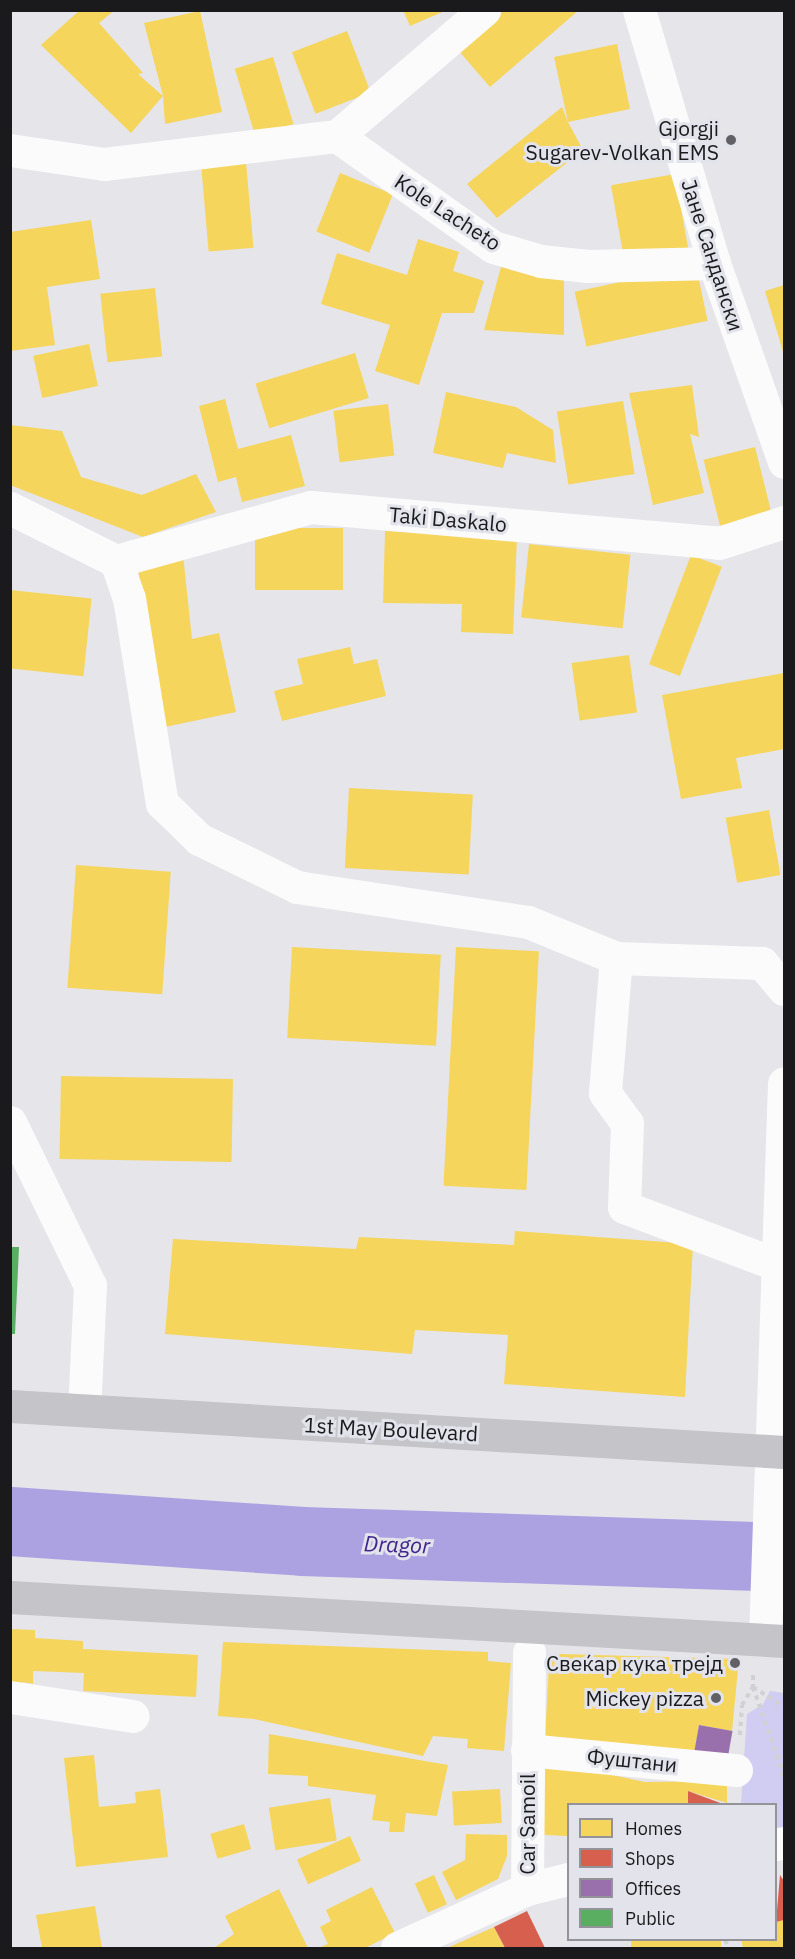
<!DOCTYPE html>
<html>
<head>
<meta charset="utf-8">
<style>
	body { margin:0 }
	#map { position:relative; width:795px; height:1959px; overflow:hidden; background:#e5e5ea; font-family:"IBM Plex Sans",sans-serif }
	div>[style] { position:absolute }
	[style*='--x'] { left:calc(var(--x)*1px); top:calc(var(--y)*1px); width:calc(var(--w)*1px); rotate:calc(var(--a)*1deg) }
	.green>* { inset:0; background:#d0ccf2 }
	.homes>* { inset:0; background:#f6d55c; transform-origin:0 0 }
	.shops>* { inset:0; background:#d6604d }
	.offices>* { inset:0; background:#9970ab; transform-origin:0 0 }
	.public>* { inset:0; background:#5aae61 }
	.river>* { height:69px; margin:-34.5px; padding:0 34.5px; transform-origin:34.5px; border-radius:34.5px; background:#aca2e2 }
	.path>* { height:4px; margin-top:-2px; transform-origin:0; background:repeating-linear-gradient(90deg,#d1d1d1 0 4.5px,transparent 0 9px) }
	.minor>* { height:33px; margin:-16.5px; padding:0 16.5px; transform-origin:16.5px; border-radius:16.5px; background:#fbfbfc }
	.major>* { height:33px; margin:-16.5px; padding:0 16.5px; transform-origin:16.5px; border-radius:16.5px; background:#c4c4c9 }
	.dots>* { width:16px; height:16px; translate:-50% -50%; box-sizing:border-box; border:3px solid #e3e3ec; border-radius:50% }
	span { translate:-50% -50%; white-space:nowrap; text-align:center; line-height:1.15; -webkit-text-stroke:6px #e3e3ec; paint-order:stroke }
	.poi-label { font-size:21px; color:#1a1a1d }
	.right { translate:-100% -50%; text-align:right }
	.street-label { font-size:21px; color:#1a1a1d }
	.water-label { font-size:22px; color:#41258b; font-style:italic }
	.frame { position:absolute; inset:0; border:12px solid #1a1a1d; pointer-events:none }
	.legend { position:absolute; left:567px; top:1803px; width:210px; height:138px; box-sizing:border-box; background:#e3e3ec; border:2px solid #939399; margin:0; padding:8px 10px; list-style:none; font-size:18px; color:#1a1a1d }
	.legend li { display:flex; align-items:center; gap:12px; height:30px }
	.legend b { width:30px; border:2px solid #939399 }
</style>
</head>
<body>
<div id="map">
	<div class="green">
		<i style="clip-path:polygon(770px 1691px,784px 1693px,784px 1828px,776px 1830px,776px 1804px,741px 1804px,747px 1714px,763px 1704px)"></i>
	</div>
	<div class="homes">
		<i style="clip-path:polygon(80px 10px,115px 10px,99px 23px,143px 73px,138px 74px,163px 96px,144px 23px,200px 11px,222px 112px,165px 124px,163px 96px,131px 133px,41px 45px)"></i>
		<i style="clip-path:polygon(403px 10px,447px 10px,410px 26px)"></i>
		<i style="clip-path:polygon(503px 10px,579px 10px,490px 87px,458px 50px)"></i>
		<i style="left:347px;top:31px;width:66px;height:59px;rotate:69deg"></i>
		<i style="clip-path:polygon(617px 44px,630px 109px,568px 122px,583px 150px,497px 218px,467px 184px,562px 107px,568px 122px,554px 57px)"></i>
		<i style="left:273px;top:57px;width:70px;height:40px;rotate:73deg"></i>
		<i style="left:246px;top:162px;width:86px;height:45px;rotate:85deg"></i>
		<i style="left:340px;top:173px;width:57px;height:63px;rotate:22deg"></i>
		<i style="left:675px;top:174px;width:76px;height:65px;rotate:80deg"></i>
		<i style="clip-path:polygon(91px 220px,100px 279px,47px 287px,55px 345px,10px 351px,10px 232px)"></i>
		<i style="clip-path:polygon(418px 239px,459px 252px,453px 271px,484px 281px,474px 313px,442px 313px,419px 385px,375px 371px,390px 325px,321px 304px,337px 253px,407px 275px)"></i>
		<i style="clip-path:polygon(502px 263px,564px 275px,564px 335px,484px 330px)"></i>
		<i style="left:696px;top:266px;width:56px;height:124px;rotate:78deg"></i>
		<i style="clip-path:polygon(784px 285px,784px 355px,765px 291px)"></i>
		<i style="left:155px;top:288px;width:69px;height:55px;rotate:84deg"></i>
		<i style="left:89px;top:344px;width:43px;height:57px;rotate:78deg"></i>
		<i style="left:355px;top:353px;width:47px;height:104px;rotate:73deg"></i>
		<i style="clip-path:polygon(692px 385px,699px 437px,690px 434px,704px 493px,653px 505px,629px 393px)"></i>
		<i style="clip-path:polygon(446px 392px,516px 407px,553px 430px,556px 463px,507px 453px,503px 468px,433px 453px)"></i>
		<i style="clip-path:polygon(225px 399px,238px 449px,291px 435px,305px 486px,242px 502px,236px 477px,218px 482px,199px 406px)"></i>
		<i style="left:623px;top:401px;width:74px;height:67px;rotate:81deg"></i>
		<i style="left:388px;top:404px;width:52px;height:55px;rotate:83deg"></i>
		<i style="clip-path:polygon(10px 425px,62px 431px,81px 477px,142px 495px,196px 474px,216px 512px,143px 537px,10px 485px)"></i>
		<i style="left:755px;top:447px;width:68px;height:53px;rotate:76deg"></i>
		<i style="left:343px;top:528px;width:62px;height:88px;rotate:90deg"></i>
		<i style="clip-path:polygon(385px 531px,517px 536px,513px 634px,461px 632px,462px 604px,383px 603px)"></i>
		<i style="left:529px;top:544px;width:102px;height:74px;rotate:6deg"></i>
		<i style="clip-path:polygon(183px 555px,192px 639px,219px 633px,236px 712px,165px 727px,137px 564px)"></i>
		<i style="left:691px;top:555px;width:33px;height:117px;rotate:21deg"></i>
		<i style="left:10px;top:590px;width:82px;height:78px;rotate:6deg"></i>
		<i style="clip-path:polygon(350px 647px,354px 664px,377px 659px,386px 696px,282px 721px,274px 691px,303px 684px,297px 659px)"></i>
		<i style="left:629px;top:655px;width:58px;height:58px;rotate:82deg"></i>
		<i style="clip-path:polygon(784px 673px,784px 749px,736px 758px,742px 788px,681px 799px,662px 695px)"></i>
		<i style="left:349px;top:788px;width:124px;height:80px;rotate:3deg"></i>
		<i style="left:769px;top:810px;width:66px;height:44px;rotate:80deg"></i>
		<i style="left:76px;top:865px;width:95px;height:123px;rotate:4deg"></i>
		<i style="left:292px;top:947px;width:149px;height:91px;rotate:3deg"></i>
		<i style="left:456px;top:947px;width:83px;height:239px;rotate:3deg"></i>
		<i style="left:61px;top:1076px;width:172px;height:83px;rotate:1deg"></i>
		<i style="clip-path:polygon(515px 1231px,693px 1244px,685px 1397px,504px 1384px,508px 1335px,415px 1330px,412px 1354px,165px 1334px,173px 1239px,356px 1249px,359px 1237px,514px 1245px)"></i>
		<i style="clip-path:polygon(10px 1629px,35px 1630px,35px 1638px,83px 1641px,83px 1649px,198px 1655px,196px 1697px,83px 1691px,84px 1673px,33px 1671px,33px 1684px,23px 1682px,20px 1692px,10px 1690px)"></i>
		<i style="clip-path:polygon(223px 1642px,488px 1652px,488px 1661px,511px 1663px,504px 1751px,467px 1748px,468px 1739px,433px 1736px,423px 1756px,254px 1719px,218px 1716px)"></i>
		<i style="clip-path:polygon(560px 1654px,739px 1659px,732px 1731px,699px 1725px,694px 1754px,545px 1739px,549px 1664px)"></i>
		<i style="clip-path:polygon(269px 1734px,448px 1765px,437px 1816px,406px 1813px,404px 1832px,389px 1832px,390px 1822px,372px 1820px,376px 1795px,308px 1786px,308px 1776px,268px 1774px)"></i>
		<i style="clip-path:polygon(94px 1755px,99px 1807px,136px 1803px,135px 1792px,160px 1789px,168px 1857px,76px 1867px,64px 1758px)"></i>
		<i style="clip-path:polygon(542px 1760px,645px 1782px,727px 1781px,727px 1803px,688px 1791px,688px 1804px,568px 1804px,568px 1836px,545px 1835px,538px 1829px)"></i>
		<i style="left:500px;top:1789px;width:34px;height:48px;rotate:87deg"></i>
		<i style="left:330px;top:1798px;width:43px;height:62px;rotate:81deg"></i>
		<i style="left:244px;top:1824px;width:26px;height:35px;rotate:74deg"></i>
		<i style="clip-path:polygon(466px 1834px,507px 1835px,507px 1856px,498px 1879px,456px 1900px,442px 1872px,465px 1860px)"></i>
		<i style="left:350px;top:1836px;width:27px;height:58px;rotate:66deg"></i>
		<i style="left:434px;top:1875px;width:32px;height:21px;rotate:66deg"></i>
		<i style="clip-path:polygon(372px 1887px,395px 1933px,365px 1948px,318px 1948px,328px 1944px,320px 1927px,331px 1921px,326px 1910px)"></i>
		<i style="clip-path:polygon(279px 1889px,308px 1948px,214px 1948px,234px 1934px,225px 1916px)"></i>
		<i style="clip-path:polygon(95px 1906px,102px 1948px,42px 1948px,36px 1915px)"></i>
		<i style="clip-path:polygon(784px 1920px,784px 1948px,743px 1948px,741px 1940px,776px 1940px,776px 1922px)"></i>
		<i style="clip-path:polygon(494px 1927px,504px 1947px,447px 1948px)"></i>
		<i style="left:631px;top:1940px;width:90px;height:9px"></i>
	</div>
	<div class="shops">
		<i style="clip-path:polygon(688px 1791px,723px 1804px,688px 1804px)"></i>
		<i style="clip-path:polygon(780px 1875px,784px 1881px,784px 1920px,776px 1922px)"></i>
		<i style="clip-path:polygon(527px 1911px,545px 1948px,505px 1948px,494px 1927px)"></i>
	</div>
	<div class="offices">
		<i style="left:699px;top:1725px;width:34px;height:29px;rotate:10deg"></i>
	</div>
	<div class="public">
		<i style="clip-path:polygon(10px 1247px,19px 1247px,15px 1334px,10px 1334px)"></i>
	</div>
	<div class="river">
		<i style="--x:10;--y:1521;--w:293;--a:3.9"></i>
		<i style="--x:302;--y:1541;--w:482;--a:1.9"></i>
	</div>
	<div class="path">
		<i style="--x:753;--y:1675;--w:12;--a:90"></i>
		<i style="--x:753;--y:1687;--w:36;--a:32"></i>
		<i style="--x:740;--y:1735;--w:30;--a:-86"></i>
		<i style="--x:742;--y:1705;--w:21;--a:-59"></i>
		<i style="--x:753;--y:1687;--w:94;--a:70.8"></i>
		<i style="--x:725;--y:1940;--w:9;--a:63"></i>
	</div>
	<div class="minor">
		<i style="--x:639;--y:10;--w:264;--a:73.5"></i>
		<i style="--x:714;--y:263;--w:211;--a:70.6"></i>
		<i style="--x:337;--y:136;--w:194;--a:-40.6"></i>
		<i style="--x:10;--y:150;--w:95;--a:8.5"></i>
		<i style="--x:104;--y:164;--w:235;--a:-6.9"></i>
		<i style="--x:337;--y:136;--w:191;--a:35.4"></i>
		<i style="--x:493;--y:247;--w:50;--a:16.3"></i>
		<i style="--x:541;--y:261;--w:47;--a:6.1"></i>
		<i style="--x:588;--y:266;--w:126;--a:-1.4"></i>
		<i style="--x:10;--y:508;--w:119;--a:26.6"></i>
		<i style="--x:116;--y:561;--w:39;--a:71"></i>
		<i style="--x:129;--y:598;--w:208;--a:80.9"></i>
		<i style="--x:162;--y:803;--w:52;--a:44.2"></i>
		<i style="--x:199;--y:839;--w:109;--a:26.1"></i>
		<i style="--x:297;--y:887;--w:234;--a:8.6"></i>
		<i style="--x:528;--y:922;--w:95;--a:22.2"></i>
		<i style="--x:616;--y:958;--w:135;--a:94.7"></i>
		<i style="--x:605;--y:1093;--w:37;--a:54"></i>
		<i style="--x:627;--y:1123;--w:84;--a:92"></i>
		<i style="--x:624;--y:1207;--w:165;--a:20.6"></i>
		<i style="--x:116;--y:561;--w:202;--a:-15.5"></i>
		<i style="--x:311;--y:507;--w:410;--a:5"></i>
		<i style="--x:719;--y:543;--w:68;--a:-17.9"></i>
		<i style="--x:616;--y:958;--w:146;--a:2"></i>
		<i style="--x:762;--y:963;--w:34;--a:50"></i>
		<i style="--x:10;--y:1122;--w:182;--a:63.9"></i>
		<i style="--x:90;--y:1285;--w:125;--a:92.7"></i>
		<i style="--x:765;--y:1638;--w:555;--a:-88.04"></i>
		<i style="--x:10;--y:1697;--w:124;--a:8.8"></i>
		<i style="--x:527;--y:1750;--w:210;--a:5.5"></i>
		<i style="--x:776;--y:1844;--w:8;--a:-7"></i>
		<i style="--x:527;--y:1889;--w:237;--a:-89.5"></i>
		<i style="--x:397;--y:1948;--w:143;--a:-24.4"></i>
		<i style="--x:527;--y:1889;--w:42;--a:-13.7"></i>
	</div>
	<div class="major">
		<i style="--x:10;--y:1406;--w:775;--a:3.4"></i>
		<i style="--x:10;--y:1597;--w:775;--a:3.25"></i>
	</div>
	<div class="dots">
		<i style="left:731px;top:140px;background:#616165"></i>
		<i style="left:735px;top:1663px;background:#616165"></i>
		<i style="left:716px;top:1698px;background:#616165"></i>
	</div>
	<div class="poi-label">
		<span class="right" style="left:719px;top:140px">Gjorgji<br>Sugarev-Volkan EMS</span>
		<span class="right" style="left:723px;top:1663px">Свеќар кука трејд</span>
		<span class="right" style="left:704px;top:1698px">Mickey pizza</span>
	</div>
	<div class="street-label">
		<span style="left:448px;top:212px;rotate:33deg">Kole Lacheto</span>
		<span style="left:713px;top:255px;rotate:72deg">Јане Сандански</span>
		<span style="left:448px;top:519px;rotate:5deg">Taki Daskalo</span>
		<span style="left:391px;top:1429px;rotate:3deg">1st May Boulevard</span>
		<span style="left:632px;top:1760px;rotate:6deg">Фуштани</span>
		<span style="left:527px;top:1824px;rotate:-90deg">Car Samoil</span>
	</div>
	<div class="water-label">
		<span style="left:397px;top:1544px;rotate:2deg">Dragor</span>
	</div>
	<div class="frame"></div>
	<ul class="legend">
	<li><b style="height:16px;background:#f6d55c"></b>Homes</li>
	<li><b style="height:16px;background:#d6604d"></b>Shops</li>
	<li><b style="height:16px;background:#9970ab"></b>Offices</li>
	<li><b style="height:16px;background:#5aae61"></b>Public</li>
	</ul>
</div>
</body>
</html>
